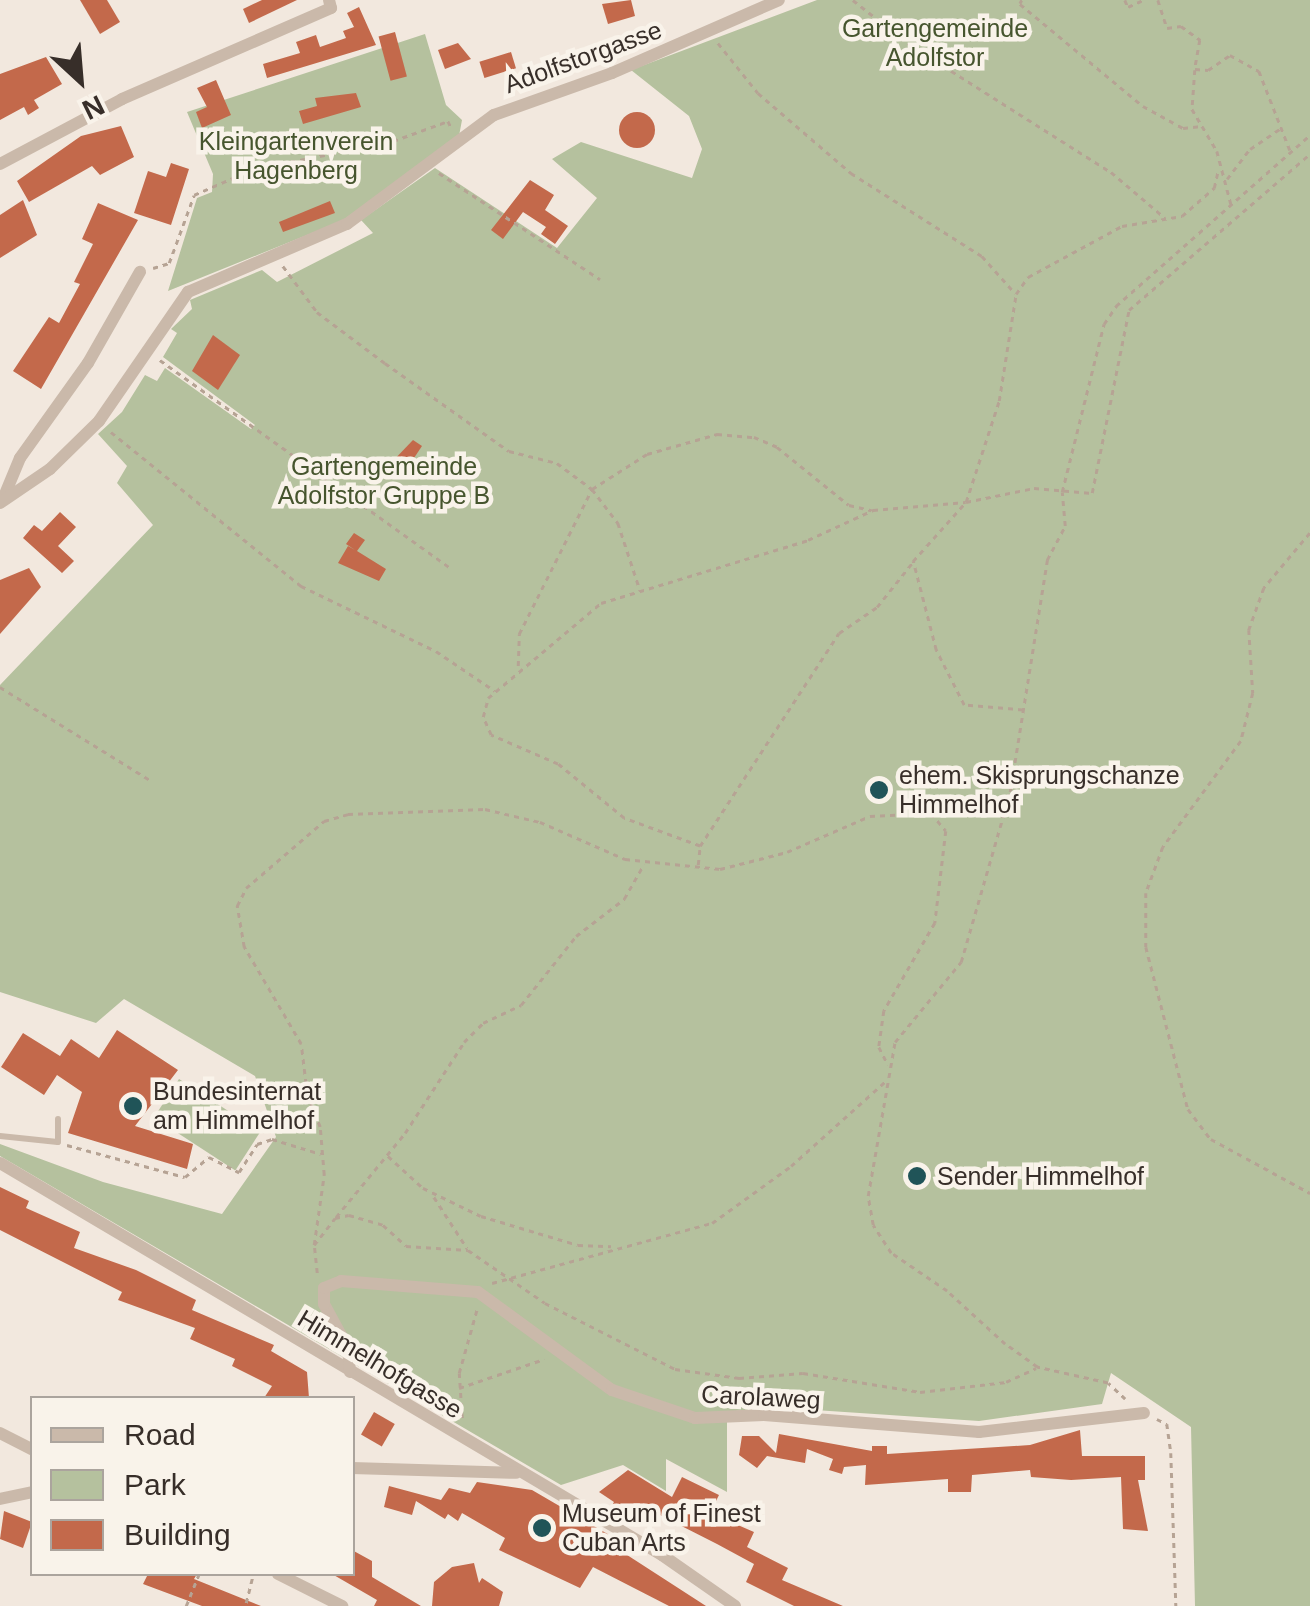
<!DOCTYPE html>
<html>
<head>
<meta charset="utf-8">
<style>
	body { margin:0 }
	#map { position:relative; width:1310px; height:1606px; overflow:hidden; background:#f2e8de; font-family:Helvetica,sans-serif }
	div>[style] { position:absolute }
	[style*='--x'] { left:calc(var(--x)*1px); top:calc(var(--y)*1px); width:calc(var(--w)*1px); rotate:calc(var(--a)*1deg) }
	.green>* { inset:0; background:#b5c19e; transform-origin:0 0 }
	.building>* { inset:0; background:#c3694b; transform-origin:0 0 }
	.round { border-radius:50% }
	.path>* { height:2.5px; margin-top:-1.25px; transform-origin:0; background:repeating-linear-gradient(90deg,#b6a394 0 5px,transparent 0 10px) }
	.lane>* { height:6px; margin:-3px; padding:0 3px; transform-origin:3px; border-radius:3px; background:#cab9aa }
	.street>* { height:12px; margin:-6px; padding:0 6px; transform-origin:6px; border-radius:6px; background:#cab9aa }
	.dots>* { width:28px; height:28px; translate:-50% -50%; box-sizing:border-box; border:5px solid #f9f3ea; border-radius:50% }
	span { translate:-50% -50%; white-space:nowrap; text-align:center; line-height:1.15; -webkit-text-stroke:9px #f9f3ea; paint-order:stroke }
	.park-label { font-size:25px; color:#46552e }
	.street-label { font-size:25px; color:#372e29 }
	.poi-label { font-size:25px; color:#372e29 }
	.left { translate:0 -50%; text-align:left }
	.legend { position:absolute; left:30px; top:1396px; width:325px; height:180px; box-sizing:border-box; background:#f9f3ea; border:2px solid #aba49d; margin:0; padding:12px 18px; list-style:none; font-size:30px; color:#372e29 }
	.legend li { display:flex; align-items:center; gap:20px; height:50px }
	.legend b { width:50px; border:2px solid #aba49d }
	.north { position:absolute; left:30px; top:30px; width:100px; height:100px; -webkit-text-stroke:8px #f9f3ea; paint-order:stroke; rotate:154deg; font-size:28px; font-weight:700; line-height:40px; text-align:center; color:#372e29 }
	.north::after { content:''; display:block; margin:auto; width:35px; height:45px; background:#372e29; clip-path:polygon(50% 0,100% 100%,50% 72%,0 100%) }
</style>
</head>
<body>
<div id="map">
	<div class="green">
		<i style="clip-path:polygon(817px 0,1310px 0,1310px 1606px,1195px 1606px,1191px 1427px,1111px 1373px,1102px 1404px,979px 1421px,770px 1407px,727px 1412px,727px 1492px,666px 1459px,666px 1491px,623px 1465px,561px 1485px,0 1156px,0 1144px,103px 1182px,222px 1214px,276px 1137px,255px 1076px,124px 999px,96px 1023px,0 992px,0 685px,153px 525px,117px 483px,127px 466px,98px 434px,122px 412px,145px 375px,157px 381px,165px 368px,251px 429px,255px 425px,163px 357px,177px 333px,171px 329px,192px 309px,190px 300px,262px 270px,277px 282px,373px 233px,361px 220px,435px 168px,557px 248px,597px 198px,552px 159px,581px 142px,692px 178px,702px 149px,689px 116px,631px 70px)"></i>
		<i style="clip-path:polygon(425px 34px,446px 105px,462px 120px,459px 136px,342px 221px,168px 291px,197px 198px,212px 192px,213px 174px,187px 112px)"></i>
		<i style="left:179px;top:1079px;width:97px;height:46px;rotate:33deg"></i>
	</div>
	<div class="building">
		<i style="clip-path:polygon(80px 0,107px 0,120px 22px,100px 34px)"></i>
		<i style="clip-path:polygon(262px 0,297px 0,249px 23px,243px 9px)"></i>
		<i style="clip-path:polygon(631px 0,635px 16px,608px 24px,602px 4px)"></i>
		<i style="clip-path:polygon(359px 7px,376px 45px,267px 78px,263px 64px,300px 53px,296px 42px,316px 35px,320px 47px,346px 38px,343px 31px,354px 27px,347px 13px)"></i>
		<i style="left:395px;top:32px;width:46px;height:17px;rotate:75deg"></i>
		<i style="clip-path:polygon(458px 43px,471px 59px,445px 69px,438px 50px)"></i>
		<i style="left:511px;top:52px;width:17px;height:33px;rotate:73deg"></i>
		<i style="clip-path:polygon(46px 57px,62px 84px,34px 100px,39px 108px,28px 115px,24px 107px,0 120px,0 74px)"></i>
		<i style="clip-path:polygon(216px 80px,231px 115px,202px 128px,196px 112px,207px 107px,197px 88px)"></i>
		<i style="clip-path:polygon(356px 93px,361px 107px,303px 124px,299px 111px,317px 106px,315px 98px)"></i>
		<i class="round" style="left:619px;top:112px;width:36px;height:36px"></i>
		<i style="clip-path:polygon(121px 126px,134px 157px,100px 175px,92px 166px,29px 202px,17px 181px,81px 136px)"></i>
		<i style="clip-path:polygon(171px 163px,189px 169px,171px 225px,134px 213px,148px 171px,166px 177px)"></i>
		<i style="clip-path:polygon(530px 180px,554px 195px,545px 210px,568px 226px,555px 244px,541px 234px,546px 227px,523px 212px,503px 239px,491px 230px)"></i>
		<i style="clip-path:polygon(23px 200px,37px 235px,0 258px,0 215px)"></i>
		<i style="clip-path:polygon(330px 201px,335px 213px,283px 232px,279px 222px)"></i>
		<i style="clip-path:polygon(98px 203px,138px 220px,41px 389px,13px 371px,49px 317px,59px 323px,80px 284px,74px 282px,93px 244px,82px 239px)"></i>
		<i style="clip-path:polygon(213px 335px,240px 355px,218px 390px,192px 371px)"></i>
		<i style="clip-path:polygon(413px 440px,422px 446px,400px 479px,390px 464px)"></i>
		<i style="clip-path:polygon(60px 512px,76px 527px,58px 546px,74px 561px,62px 573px,23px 538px,34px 525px,42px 531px)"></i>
		<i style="clip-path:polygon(354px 533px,365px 540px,357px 551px,386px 569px,379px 581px,338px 563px,348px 546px,355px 550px,346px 544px)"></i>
		<i style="clip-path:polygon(29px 568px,41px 587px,0 634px,0 580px)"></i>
		<i style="clip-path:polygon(117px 1030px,178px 1070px,135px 1126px,193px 1144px,187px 1169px,68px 1133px,82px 1092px,57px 1075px,44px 1095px,1px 1067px,23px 1033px,60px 1056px,71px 1039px,99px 1058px)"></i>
		<i style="clip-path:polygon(0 1187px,29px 1201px,26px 1208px,80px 1232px,74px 1248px,136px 1270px,196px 1300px,192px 1310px,274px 1345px,271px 1351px,307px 1372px,309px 1398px,264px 1398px,272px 1386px,232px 1366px,235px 1359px,190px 1339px,195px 1328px,118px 1300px,122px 1292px,0 1230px)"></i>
		<i style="left:374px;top:1412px;width:24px;height:26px;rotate:30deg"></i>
		<i style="clip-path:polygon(1080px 1430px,1082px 1456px,1145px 1456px,1145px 1480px,1138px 1480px,1148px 1531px,1123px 1529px,1121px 1477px,1071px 1480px,1031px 1477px,1030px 1470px,972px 1475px,971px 1492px,948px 1492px,948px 1479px,865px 1485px,866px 1465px,844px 1467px,842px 1474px,829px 1470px,833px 1459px,807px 1449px,805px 1463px,767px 1456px,757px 1468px,739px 1455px,742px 1436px,759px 1436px,776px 1453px,779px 1434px,872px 1451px,872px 1446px,887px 1446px,887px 1454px,1030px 1445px)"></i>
		<i style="clip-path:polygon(628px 1470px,672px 1497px,682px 1477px,719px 1495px,710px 1513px,754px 1532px,747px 1547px,788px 1568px,782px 1580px,843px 1606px,794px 1606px,746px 1582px,754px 1564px,717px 1544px,648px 1509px,630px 1524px,608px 1512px,614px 1502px,599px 1492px)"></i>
		<i style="clip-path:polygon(477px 1482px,532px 1490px,611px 1536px,607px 1542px,706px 1606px,669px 1606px,593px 1567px,580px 1588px,499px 1550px,505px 1538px,462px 1513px,458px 1521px,448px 1514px,445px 1519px,416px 1501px,412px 1515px,384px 1507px,389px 1486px,441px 1500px,449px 1488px,470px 1493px)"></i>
		<i style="clip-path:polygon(4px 1511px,32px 1522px,23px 1548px,0 1539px)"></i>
		<i style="clip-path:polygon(352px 1550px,372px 1561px,372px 1577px,421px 1606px,374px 1606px,377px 1600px,332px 1574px,352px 1574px)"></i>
		<i style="clip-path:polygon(474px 1563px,479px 1583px,482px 1578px,503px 1592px,499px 1606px,432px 1606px,434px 1582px,452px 1567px)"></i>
		<i style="clip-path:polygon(148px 1574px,197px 1574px,194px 1579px,261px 1606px,202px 1606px,143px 1584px)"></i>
	</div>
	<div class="path">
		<i style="--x:853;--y:0;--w:71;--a:38.2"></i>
		<i style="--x:909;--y:44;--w:239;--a:32.4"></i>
		<i style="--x:1111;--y:172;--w:71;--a:40.4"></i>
		<i style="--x:1022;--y:0;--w:4;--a:117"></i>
		<i style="--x:1020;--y:4;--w:160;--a:39.7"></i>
		<i style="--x:1143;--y:106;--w:46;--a:28.8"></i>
		<i style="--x:1183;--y:128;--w:19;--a:-6"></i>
		<i style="--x:1125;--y:0;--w:8;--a:67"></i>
		<i style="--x:1128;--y:7;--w:17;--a:-25"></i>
		<i style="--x:1158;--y:0;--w:29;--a:72"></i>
		<i style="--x:1167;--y:28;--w:14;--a:-8"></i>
		<i style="--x:1181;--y:26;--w:24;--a:36"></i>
		<i style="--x:1200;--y:40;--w:29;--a:100"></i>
		<i style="--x:1195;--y:69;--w:13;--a:4"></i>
		<i style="--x:1208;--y:70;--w:27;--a:-34"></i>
		<i style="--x:1230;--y:55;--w:33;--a:29"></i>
		<i style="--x:1259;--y:71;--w:85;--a:68.6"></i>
		<i style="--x:718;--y:43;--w:64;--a:51.3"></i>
		<i style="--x:758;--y:93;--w:123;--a:40.7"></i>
		<i style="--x:851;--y:173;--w:155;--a:32.4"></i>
		<i style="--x:982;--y:256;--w:50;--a:48.3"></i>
		<i style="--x:1195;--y:70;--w:39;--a:94"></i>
		<i style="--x:1192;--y:109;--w:49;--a:59.2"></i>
		<i style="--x:1217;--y:151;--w:55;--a:75.2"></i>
		<i style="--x:439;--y:173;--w:193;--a:33.4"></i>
		<i style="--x:1227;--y:179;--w:38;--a:-53"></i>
		<i style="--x:1250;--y:149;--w:37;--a:-34"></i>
		<i style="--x:283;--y:266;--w:57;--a:53.5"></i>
		<i style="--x:317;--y:312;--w:85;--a:36.9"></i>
		<i style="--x:385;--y:363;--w:152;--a:35.4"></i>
		<i style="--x:509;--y:451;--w:49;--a:14"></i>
		<i style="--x:557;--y:463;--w:44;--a:36.6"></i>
		<i style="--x:592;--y:489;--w:43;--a:52.6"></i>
		<i style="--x:618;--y:523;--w:71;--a:71.8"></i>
		<i style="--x:153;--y:268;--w:17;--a:-17"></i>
		<i style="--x:169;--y:263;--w:72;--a:-69.8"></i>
		<i style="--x:194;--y:195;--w:62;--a:-23.7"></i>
		<i style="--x:251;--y:170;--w:145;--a:-11.5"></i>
		<i style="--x:393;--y:141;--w:59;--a:-20"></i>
		<i style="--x:448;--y:121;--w:7;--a:63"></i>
		<i style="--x:160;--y:360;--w:358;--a:35.6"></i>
		<i style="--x:111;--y:432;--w:245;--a:39"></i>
		<i style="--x:301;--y:586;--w:150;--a:25.7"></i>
		<i style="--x:436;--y:651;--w:71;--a:34.1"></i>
		<i style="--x:1310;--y:533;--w:72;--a:129.9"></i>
		<i style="--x:1264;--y:588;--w:45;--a:109.7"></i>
		<i style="--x:1249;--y:630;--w:63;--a:86.4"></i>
		<i style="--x:1253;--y:693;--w:49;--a:104"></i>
		<i style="--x:1241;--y:741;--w:132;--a:126.3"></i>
		<i style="--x:1163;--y:847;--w:49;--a:110.3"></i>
		<i style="--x:1146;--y:893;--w:54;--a:90"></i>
		<i style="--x:1146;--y:947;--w:167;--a:75.5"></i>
		<i style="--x:1188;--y:1109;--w:38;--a:53"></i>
		<i style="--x:1211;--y:1139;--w:113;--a:28.6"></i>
		<i style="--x:518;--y:666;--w:32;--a:-88"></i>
		<i style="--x:519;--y:634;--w:162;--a:-63.3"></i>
		<i style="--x:592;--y:489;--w:65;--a:-32.5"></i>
		<i style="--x:647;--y:454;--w:73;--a:-15.9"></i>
		<i style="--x:717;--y:434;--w:37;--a:5"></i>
		<i style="--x:754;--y:437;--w:25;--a:23"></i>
		<i style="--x:777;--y:447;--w:92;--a:38.9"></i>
		<i style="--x:849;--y:505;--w:23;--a:13"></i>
		<i style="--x:0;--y:687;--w:176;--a:31.8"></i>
		<i style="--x:1023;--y:710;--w:59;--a:-175.2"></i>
		<i style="--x:964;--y:705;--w:62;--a:-117"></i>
		<i style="--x:936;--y:650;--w:92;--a:-104.5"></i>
		<i style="--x:913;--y:561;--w:79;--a:-48.1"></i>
		<i style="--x:966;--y:502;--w:69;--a:-11.6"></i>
		<i style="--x:1034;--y:488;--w:58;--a:4.9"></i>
		<i style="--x:1092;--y:493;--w:187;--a:-78.6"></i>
		<i style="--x:1129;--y:310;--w:239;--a:-40.8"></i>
		<i style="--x:700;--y:846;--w:81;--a:-159.8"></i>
		<i style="--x:624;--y:818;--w:85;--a:-140.7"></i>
		<i style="--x:558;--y:764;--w:73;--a:-156.6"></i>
		<i style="--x:491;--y:735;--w:20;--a:-114"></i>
		<i style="--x:483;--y:717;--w:20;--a:-75"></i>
		<i style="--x:488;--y:698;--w:148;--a:-40.1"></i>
		<i style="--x:601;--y:603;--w:216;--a:-16.9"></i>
		<i style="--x:808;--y:540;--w:72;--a:-24.8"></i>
		<i style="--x:873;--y:510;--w:93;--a:-4.9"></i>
		<i style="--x:966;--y:502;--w:106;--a:-71.9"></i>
		<i style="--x:999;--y:401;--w:108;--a:-81"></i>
		<i style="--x:1016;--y:294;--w:21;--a:-55"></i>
		<i style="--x:1028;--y:277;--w:107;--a:-28.5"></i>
		<i style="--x:1122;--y:226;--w:61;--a:-9.5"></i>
		<i style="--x:1182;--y:216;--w:43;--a:-41.2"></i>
		<i style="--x:1214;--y:188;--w:17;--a:-77"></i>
		<i style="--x:698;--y:865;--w:19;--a:-84"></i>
		<i style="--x:700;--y:846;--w:254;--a:-56.9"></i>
		<i style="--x:839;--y:633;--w:46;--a:-34.4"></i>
		<i style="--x:877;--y:607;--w:56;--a:-51.5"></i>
		<i style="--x:67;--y:1145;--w:122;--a:15.2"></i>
		<i style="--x:185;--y:1177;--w:31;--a:-40"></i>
		<i style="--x:209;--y:1157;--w:34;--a:27"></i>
		<i style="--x:239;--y:1172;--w:33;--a:-57"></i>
		<i style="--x:257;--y:1144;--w:16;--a:-18"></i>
		<i style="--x:272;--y:1139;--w:51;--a:17"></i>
		<i style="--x:388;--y:1156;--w:47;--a:42.4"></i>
		<i style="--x:423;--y:1188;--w:64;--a:25.8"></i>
		<i style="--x:481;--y:1216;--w:101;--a:16.6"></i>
		<i style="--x:578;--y:1245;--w:33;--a:2"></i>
		<i style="--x:434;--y:1197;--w:61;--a:57.1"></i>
		<i style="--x:336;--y:1217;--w:109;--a:-50.6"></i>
		<i style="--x:405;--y:1133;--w:108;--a:-57"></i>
		<i style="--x:464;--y:1042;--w:27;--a:-45"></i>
		<i style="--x:483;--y:1023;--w:42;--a:-25.3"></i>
		<i style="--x:521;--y:1005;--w:88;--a:-51.4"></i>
		<i style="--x:576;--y:936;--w:61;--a:-37.6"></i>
		<i style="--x:624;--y:899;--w:40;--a:-60.3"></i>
		<i style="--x:314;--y:1245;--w:71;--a:-81.9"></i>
		<i style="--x:324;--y:1175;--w:48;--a:-94.8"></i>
		<i style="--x:320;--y:1127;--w:35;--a:-112"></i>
		<i style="--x:307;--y:1094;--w:50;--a:-96.8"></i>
		<i style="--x:301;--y:1044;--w:113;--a:-120.4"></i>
		<i style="--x:244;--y:947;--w:42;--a:-99.7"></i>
		<i style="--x:237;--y:906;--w:20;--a:-63"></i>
		<i style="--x:246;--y:888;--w:103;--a:-40.7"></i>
		<i style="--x:324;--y:821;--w:25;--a:-16"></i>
		<i style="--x:348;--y:814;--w:137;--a:-2.1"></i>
		<i style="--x:485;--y:809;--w:57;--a:13.3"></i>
		<i style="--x:540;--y:822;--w:93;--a:23.5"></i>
		<i style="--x:625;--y:859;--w:96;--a:6"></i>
		<i style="--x:720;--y:869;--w:69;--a:-14.2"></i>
		<i style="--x:787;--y:852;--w:90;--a:-23.4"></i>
		<i style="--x:870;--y:816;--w:61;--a:-2.8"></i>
		<i style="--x:931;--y:813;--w:23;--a:50"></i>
		<i style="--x:946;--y:831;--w:93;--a:96.8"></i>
		<i style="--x:935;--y:923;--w:102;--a:120.1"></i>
		<i style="--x:884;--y:1011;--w:36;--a:98"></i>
		<i style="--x:879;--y:1047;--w:20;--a:63"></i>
		<i style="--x:317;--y:1273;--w:28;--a:-96"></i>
		<i style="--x:314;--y:1245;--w:34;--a:-52"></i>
		<i style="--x:335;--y:1218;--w:14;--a:-12"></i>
		<i style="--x:349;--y:1215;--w:35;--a:16"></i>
		<i style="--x:383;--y:1225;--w:31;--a:42"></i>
		<i style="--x:406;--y:1246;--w:62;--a:3.7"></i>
		<i style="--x:468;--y:1250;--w:93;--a:34.5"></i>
		<i style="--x:545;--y:1303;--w:146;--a:26.9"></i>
		<i style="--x:675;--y:1369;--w:65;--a:8"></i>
		<i style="--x:739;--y:1378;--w:64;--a:-4.5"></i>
		<i style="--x:803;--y:1373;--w:119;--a:9.2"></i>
		<i style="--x:920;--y:1392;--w:87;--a:-6.6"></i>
		<i style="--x:1006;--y:1382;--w:33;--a:-25"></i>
		<i style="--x:492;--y:1283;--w:228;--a:-15.3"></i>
		<i style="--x:712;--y:1223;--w:97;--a:-35.8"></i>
		<i style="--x:791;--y:1166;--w:130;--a:-41.9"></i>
		<i style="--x:459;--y:1388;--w:90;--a:-18.8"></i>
		<i style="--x:1125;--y:1399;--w:23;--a:-137"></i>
		<i style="--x:1108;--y:1383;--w:73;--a:-167.3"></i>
		<i style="--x:1037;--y:1367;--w:39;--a:-144"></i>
		<i style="--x:1005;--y:1344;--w:79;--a:-137.6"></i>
		<i style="--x:947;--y:1291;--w:68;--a:-145.8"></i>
		<i style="--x:891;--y:1253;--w:33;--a:-123"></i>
		<i style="--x:873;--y:1225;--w:29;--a:-100"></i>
		<i style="--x:868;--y:1196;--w:156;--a:-80.1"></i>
		<i style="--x:895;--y:1042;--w:104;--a:-50.5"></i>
		<i style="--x:961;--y:962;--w:177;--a:-73.9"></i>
		<i style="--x:1010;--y:792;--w:235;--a:-80.9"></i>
		<i style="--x:1047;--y:560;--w:38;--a:-62"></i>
		<i style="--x:1065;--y:526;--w:34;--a:-95"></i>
		<i style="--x:1062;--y:492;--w:173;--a:-76"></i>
		<i style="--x:1104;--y:324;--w:22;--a:-56"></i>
		<i style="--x:1116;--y:306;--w:259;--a:-41.4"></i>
		<i style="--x:462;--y:1418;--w:45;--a:-93.8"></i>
		<i style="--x:459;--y:1373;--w:66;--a:-74.3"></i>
		<i style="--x:1157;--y:1419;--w:11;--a:27"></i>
		<i style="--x:1167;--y:1424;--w:29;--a:82"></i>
		<i style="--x:1171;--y:1453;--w:153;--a:88.1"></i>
		<i style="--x:246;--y:1603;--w:30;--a:-76"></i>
		<i style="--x:186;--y:1606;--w:35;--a:-68"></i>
	</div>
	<div class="lane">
		<i style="--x:0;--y:1136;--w:58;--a:5.9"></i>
		<i style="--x:58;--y:1142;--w:23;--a:-90"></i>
	</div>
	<div class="street">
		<i style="--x:0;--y:164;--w:138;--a:-28"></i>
		<i style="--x:122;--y:99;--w:228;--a:-23.5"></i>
		<i style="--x:331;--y:8;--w:8;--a:-104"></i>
		<i style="--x:3;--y:499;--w:44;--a:-67.5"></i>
		<i style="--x:20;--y:458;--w:117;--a:-54.4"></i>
		<i style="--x:88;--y:363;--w:105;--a:-60.3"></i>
		<i style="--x:0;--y:503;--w:60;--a:-34.2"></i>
		<i style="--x:50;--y:469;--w:69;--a:-44.4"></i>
		<i style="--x:99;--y:421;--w:157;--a:-55.4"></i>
		<i style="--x:188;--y:292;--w:173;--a:-23.2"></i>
		<i style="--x:347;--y:224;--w:183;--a:-36.6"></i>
		<i style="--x:494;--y:115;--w:125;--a:-19.6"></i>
		<i style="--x:612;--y:73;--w:182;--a:-23.6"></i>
		<i style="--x:0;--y:1163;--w:769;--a:30.63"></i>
		<i style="--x:662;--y:1555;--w:89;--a:34.9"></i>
		<i style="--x:350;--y:1372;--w:24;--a:-95"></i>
		<i style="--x:348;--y:1348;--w:50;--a:-118.6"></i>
		<i style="--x:324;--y:1304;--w:16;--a:-90"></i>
		<i style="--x:324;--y:1288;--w:18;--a:-22"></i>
		<i style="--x:341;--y:1281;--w:137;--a:4.6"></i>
		<i style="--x:478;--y:1292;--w:166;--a:36.2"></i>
		<i style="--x:612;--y:1390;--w:88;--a:18.6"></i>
		<i style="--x:695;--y:1418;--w:69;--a:-2.5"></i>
		<i style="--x:764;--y:1415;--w:216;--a:4.5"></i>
		<i style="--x:979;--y:1432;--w:166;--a:-6.6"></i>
		<i style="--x:0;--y:1433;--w:36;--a:27"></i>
		<i style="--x:352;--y:1468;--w:164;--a:1.7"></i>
		<i style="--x:0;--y:1499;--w:33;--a:-12"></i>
		<i style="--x:278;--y:1574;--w:72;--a:26.6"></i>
	</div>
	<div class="dots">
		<i style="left:879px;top:790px;background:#205458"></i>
		<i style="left:133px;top:1106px;background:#205458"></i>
		<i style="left:917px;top:1176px;background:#205458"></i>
		<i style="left:542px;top:1528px;background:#205458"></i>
	</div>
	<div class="park-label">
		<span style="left:935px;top:43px">Gartengemeinde<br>Adolfstor</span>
		<span style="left:296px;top:156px">Kleingartenverein<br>Hagenberg</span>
		<span style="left:384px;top:481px">Gartengemeinde<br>Adolfstor Gruppe B</span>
	</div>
	<div class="street-label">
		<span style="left:583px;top:57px;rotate:-20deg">Adolfstorgasse</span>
		<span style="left:380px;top:1364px;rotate:31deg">Himmelhofgasse</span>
		<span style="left:761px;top:1397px;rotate:3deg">Carolaweg</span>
	</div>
	<div class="poi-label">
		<span class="left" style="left:899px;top:790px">ehem. Skisprungschanze<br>Himmelhof</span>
		<span class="left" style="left:153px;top:1106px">Bundesinternat<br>am Himmelhof</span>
		<span class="left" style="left:937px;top:1176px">Sender Himmelhof</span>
		<span class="left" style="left:562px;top:1528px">Museum of Finest<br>Cuban Arts</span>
	</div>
	<ul class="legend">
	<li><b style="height:12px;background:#cab9aa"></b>Road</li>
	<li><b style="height:28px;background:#b5c19e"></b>Park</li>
	<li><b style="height:28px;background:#c3694b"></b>Building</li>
	</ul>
	<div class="north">N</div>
</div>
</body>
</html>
